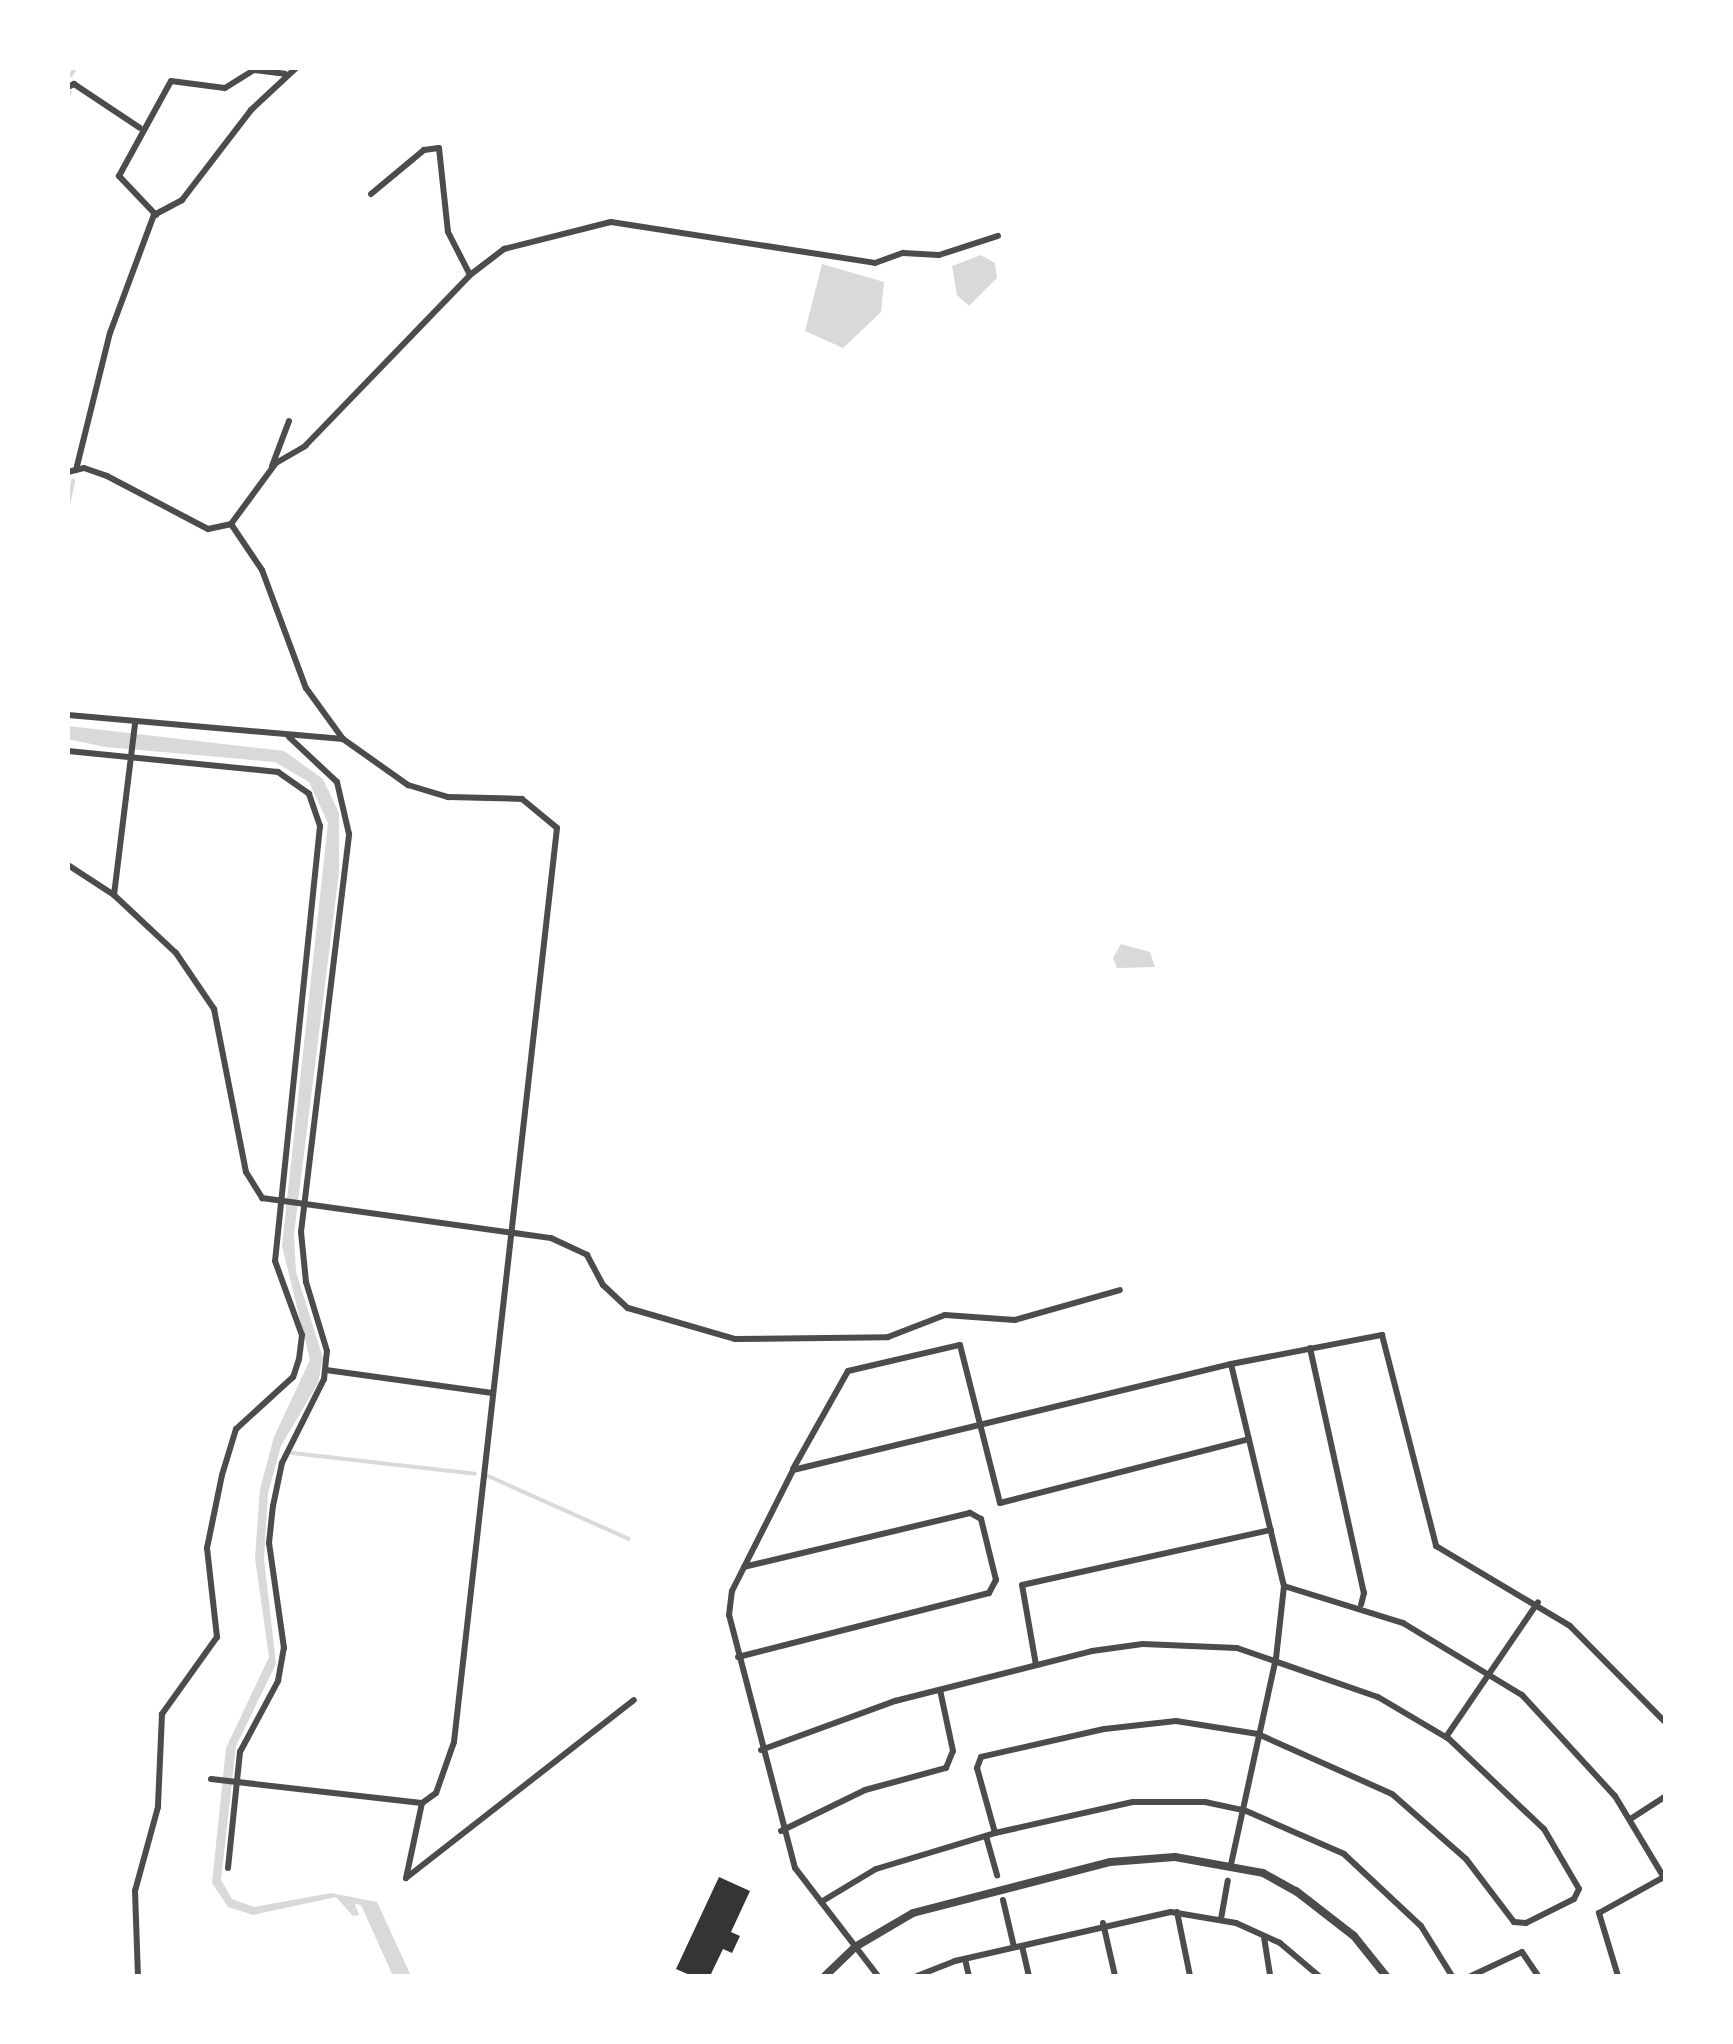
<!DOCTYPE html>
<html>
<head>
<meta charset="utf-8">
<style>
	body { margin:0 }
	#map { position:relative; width:1733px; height:2044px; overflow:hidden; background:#fff; font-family:"Playfair Display",serif }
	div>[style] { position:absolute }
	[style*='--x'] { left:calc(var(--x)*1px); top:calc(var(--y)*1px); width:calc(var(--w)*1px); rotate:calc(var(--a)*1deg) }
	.water>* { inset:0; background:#d9d9d9 }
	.stream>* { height:4px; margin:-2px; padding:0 2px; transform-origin:2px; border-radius:2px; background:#d9d9d9 }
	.building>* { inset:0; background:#353535 }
	.minor>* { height:6px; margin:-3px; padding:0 3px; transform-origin:3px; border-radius:3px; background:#4c4c4c }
	.tertiary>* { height:8px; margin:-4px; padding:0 4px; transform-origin:4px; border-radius:4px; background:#4c4c4c }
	span { translate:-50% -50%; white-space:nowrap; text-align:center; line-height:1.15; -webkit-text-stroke:10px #fff; paint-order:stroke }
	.frame { position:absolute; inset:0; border:70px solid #fff; pointer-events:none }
</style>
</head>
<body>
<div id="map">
	<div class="water">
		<i style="clip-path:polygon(981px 255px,995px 263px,997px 278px,969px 306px,957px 295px,952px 266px)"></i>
		<i style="clip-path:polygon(822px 264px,884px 282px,881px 312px,843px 348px,805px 331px)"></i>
		<i style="clip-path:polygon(68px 726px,284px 751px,323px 779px,339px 813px,339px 872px,294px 1234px,296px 1272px,323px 1358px,318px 1383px,281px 1446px,268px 1493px,264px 1558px,276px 1664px,236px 1746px,221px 1880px,232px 1899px,254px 1907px,331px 1893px,377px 1902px,411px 1976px,393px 1976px,361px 1905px,355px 1904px,359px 1915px,353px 1916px,336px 1897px,253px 1915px,228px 1907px,212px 1883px,226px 1748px,269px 1657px,255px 1558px,260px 1489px,274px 1437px,310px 1360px,282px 1246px,328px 823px,309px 782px,275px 762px,105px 747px,68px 739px)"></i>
		<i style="clip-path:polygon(1121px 944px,1150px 952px,1155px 967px,1117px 968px,1113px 958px)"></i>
	</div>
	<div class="stream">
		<i style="--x:71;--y:75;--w:8;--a:-60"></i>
		<i style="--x:68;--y:96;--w:4;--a:-63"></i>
		<i style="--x:68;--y:505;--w:25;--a:-78"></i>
		<i style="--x:292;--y:1453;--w:184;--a:6.5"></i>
		<i style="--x:488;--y:1476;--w:154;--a:24.1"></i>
	</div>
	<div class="building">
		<i style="clip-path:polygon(719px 1877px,750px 1891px,731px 1932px,740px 1936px,732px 1953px,723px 1949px,710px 1976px,692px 1976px,676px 1969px)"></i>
	</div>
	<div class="minor">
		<i style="--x:68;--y:87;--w:7;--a:-27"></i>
		<i style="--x:74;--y:84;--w:79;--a:33.7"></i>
		<i style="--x:371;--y:194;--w:69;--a:-39.7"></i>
		<i style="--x:424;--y:150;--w:15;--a:-8"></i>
		<i style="--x:439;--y:148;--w:84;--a:83.9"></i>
		<i style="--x:448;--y:232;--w:48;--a:62.9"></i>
		<i style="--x:156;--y:215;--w:54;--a:-133.5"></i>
		<i style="--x:119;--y:176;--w:108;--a:-61.3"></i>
		<i style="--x:171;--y:81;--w:54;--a:7.4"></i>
		<i style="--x:225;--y:88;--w:34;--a:-32"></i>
		<i style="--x:254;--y:70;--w:31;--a:7"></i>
		<i style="--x:272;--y:466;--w:48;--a:-69.3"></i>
		<i style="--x:76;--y:470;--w:141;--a:-76.1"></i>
		<i style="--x:110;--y:333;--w:126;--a:-69.6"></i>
		<i style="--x:154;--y:215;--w:32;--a:-28"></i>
		<i style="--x:182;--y:200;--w:113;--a:-52.5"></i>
		<i style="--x:251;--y:110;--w:62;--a:-43"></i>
		<i style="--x:68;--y:472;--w:16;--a:-14"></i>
		<i style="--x:84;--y:468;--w:24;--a:19"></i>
		<i style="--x:107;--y:476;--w:114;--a:27.7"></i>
		<i style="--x:208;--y:529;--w:24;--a:-12"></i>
		<i style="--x:231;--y:524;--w:55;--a:56"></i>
		<i style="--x:262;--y:570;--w:126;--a:69.6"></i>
		<i style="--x:306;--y:688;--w:63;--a:54"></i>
		<i style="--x:343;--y:739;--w:276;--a:-175"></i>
		<i style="--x:231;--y:524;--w:76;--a:-53.6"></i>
		<i style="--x:276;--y:463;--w:34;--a:-30"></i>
		<i style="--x:305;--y:446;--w:238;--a:-46"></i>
		<i style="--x:470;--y:275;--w:43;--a:-37.4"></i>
		<i style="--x:504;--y:249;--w:110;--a:-14.2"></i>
		<i style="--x:611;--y:222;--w:267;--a:8.8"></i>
		<i style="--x:875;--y:263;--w:30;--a:-20"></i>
		<i style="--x:903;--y:253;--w:36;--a:3"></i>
		<i style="--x:939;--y:255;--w:62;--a:-17.9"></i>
		<i style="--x:343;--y:739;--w:80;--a:35.3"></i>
		<i style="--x:408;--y:785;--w:42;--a:16.7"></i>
		<i style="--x:448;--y:797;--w:74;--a:1.5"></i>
		<i style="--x:522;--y:799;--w:45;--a:39.6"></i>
		<i style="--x:557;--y:828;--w:920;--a:96.43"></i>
		<i style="--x:454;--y:1742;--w:54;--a:109.4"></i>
		<i style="--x:436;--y:1793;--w:17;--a:144"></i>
		<i style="--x:422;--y:1803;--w:77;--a:102"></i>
		<i style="--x:406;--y:1878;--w:289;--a:-38"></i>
		<i style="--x:68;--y:751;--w:211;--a:5.7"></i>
		<i style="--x:278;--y:772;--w:38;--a:35"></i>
		<i style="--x:309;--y:794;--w:34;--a:71"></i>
		<i style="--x:320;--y:826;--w:437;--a:95.9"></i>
		<i style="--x:275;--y:1261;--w:79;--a:70"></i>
		<i style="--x:302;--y:1335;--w:24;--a:97"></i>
		<i style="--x:299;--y:1359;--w:19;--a:108"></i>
		<i style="--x:293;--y:1377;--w:77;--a:137.6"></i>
		<i style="--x:236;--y:1429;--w:48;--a:106.9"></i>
		<i style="--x:222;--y:1475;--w:75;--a:101.6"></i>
		<i style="--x:207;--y:1548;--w:90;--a:83.6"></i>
		<i style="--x:217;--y:1637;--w:95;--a:125.5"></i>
		<i style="--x:162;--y:1714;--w:93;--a:92.5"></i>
		<i style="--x:158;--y:1807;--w:87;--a:105.3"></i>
		<i style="--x:135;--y:1891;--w:85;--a:88"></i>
		<i style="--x:68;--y:865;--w:55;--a:33.1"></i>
		<i style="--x:114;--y:895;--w:173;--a:-83"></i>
		<i style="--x:114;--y:895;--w:85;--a:43.1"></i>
		<i style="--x:176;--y:953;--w:68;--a:55.8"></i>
		<i style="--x:214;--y:1009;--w:166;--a:78.9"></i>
		<i style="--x:246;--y:1172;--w:31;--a:58"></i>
		<i style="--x:262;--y:1198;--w:292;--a:7.9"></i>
		<i style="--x:551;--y:1238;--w:40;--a:25"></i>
		<i style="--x:587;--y:1255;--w:34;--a:62"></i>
		<i style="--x:603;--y:1285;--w:34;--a:43"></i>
		<i style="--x:628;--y:1308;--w:111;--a:16.2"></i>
		<i style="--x:735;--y:1339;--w:153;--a:-0.7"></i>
		<i style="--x:888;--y:1337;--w:61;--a:-21.1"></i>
		<i style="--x:945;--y:1315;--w:70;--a:4.1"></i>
		<i style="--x:1015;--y:1320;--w:109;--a:-15.9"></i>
		<i style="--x:1310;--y:1348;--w:251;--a:77.6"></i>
		<i style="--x:1364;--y:1593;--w:12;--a:104"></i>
		<i style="--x:1231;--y:1364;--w:154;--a:-10.9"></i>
		<i style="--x:1382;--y:1335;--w:218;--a:75.6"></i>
		<i style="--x:1436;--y:1546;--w:156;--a:30.8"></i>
		<i style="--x:1570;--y:1626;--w:136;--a:45.3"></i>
		<i style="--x:326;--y:1370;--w:168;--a:7.9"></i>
		<i style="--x:793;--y:1469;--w:112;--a:-60.7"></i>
		<i style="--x:848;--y:1371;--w:115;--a:-13.1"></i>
		<i style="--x:960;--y:1345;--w:163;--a:75.8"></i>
		<i style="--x:1000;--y:1503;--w:257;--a:-14.4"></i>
		<i style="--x:1284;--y:1586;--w:125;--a:17.3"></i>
		<i style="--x:1403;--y:1623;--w:139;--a:31.2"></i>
		<i style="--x:1522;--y:1695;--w:137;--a:47.4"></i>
		<i style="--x:1615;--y:1796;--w:99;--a:59"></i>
		<i style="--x:738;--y:1657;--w:259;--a:-14.3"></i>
		<i style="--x:989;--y:1593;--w:15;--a:-62"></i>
		<i style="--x:996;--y:1580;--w:63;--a:-103.8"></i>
		<i style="--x:981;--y:1519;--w:13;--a:-151"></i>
		<i style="--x:970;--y:1513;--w:232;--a:166.6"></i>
		<i style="--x:1036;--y:1665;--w:81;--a:-99.9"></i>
		<i style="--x:1022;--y:1585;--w:255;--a:-12.5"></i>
		<i style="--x:1446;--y:1737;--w:163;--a:-55.7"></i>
		<i style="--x:761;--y:1750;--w:143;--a:-20.1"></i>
		<i style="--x:895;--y:1701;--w:203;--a:-14.2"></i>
		<i style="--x:1092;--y:1651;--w:51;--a:-7.8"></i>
		<i style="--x:1143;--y:1644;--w:94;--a:2.4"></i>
		<i style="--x:1237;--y:1648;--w:149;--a:19.2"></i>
		<i style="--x:1378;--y:1697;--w:82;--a:30.6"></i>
		<i style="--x:1449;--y:1739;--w:131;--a:43.5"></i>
		<i style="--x:1544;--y:1829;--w:69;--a:59.7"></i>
		<i style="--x:1579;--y:1889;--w:11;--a:117"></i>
		<i style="--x:1574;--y:1899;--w:54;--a:153.4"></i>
		<i style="--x:1526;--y:1923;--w:12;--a:-175"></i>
		<i style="--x:1514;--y:1922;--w:79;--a:-127.3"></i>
		<i style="--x:1466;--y:1859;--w:98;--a:-138.7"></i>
		<i style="--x:1392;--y:1794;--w:147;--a:-155.9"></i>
		<i style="--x:1258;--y:1734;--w:83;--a:-171"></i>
		<i style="--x:1176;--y:1721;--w:72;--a:173.7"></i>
		<i style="--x:1104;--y:1729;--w:126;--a:167.2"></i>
		<i style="--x:981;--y:1757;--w:12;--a:110"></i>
		<i style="--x:977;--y:1768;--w:67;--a:74.5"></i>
		<i style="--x:211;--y:1779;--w:212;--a:6.5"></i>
		<i style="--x:1632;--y:1818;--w:40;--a:-32.9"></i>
		<i style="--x:781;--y:1831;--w:93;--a:-26"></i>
		<i style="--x:865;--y:1790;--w:84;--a:-15.2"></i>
		<i style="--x:946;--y:1768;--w:18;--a:-68"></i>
		<i style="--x:953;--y:1751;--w:62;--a:-102"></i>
		<i style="--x:986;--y:1836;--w:41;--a:74.2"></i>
		<i style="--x:228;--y:1868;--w:117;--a:-84.1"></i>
		<i style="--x:240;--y:1752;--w:81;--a:-61.8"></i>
		<i style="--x:278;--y:1681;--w:34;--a:-80"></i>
		<i style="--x:284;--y:1648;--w:106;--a:-98.1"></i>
		<i style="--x:269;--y:1543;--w:37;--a:-84"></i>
		<i style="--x:273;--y:1506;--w:44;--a:-78.2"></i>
		<i style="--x:282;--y:1463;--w:94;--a:-63.4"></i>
		<i style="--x:324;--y:1379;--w:28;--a:-84"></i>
		<i style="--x:327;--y:1351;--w:72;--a:-106.9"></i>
		<i style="--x:306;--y:1282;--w:50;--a:-95.7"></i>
		<i style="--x:301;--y:1232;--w:401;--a:-83.1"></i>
		<i style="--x:349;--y:834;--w:53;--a:-103"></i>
		<i style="--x:337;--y:782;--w:66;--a:-136.8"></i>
		<i style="--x:1003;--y:1900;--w:48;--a:76.8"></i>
		<i style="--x:821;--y:1902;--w:64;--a:-31"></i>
		<i style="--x:876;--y:1869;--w:124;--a:-16.8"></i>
		<i style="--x:995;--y:1833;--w:141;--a:-12.7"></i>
		<i style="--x:1133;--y:1802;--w:72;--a:0"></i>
		<i style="--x:1205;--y:1802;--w:40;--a:12"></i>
		<i style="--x:1244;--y:1810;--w:109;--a:23.7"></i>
		<i style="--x:1344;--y:1854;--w:105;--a:43.1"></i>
		<i style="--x:1421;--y:1926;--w:59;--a:58.2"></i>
		<i style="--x:1177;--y:1912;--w:65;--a:78.5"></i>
		<i style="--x:1221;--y:1919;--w:39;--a:-80"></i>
		<i style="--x:1103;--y:1923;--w:54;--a:77.2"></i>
		<i style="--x:1264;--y:1937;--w:39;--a:81"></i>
		<i style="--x:1022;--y:1946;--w:31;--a:77"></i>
		<i style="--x:965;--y:1959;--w:17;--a:77"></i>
		<i style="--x:878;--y:1976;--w:136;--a:-127.5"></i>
		<i style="--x:795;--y:1868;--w:261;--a:-104.6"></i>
		<i style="--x:729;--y:1615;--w:24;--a:-83"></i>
		<i style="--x:732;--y:1591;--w:136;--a:-63.2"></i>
		<i style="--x:793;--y:1470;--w:451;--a:-13.6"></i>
		<i style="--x:1231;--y:1364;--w:228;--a:76.6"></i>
		<i style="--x:1284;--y:1586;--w:72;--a:96.3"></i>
		<i style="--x:1276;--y:1658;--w:212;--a:102.3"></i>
		<i style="--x:917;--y:1976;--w:41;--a:-21.5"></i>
		<i style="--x:955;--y:1961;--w:221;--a:-12.8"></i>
		<i style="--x:1171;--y:1912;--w:66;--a:9.6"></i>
		<i style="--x:1236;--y:1923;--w:48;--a:24.4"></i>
		<i style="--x:1280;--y:1943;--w:51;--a:40.2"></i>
		<i style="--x:1471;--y:1976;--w:56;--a:-25.2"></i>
		<i style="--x:1522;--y:1952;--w:29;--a:56"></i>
		<i style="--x:1618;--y:1976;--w:66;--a:-106.8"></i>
		<i style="--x:1599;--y:1913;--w:74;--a:-29"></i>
	</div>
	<div class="tertiary">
		<i style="--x:825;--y:1976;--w:42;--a:-44"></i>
		<i style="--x:855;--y:1947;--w:67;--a:-30.4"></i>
		<i style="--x:913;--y:1913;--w:203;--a:-14.5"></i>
		<i style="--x:1110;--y:1862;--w:65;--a:-4.4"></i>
		<i style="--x:1175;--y:1857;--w:89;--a:10.3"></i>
		<i style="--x:1263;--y:1873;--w:38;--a:29"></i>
		<i style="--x:1296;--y:1891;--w:73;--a:37.8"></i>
		<i style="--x:1354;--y:1936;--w:51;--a:51.3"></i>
	</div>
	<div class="frame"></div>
</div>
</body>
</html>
